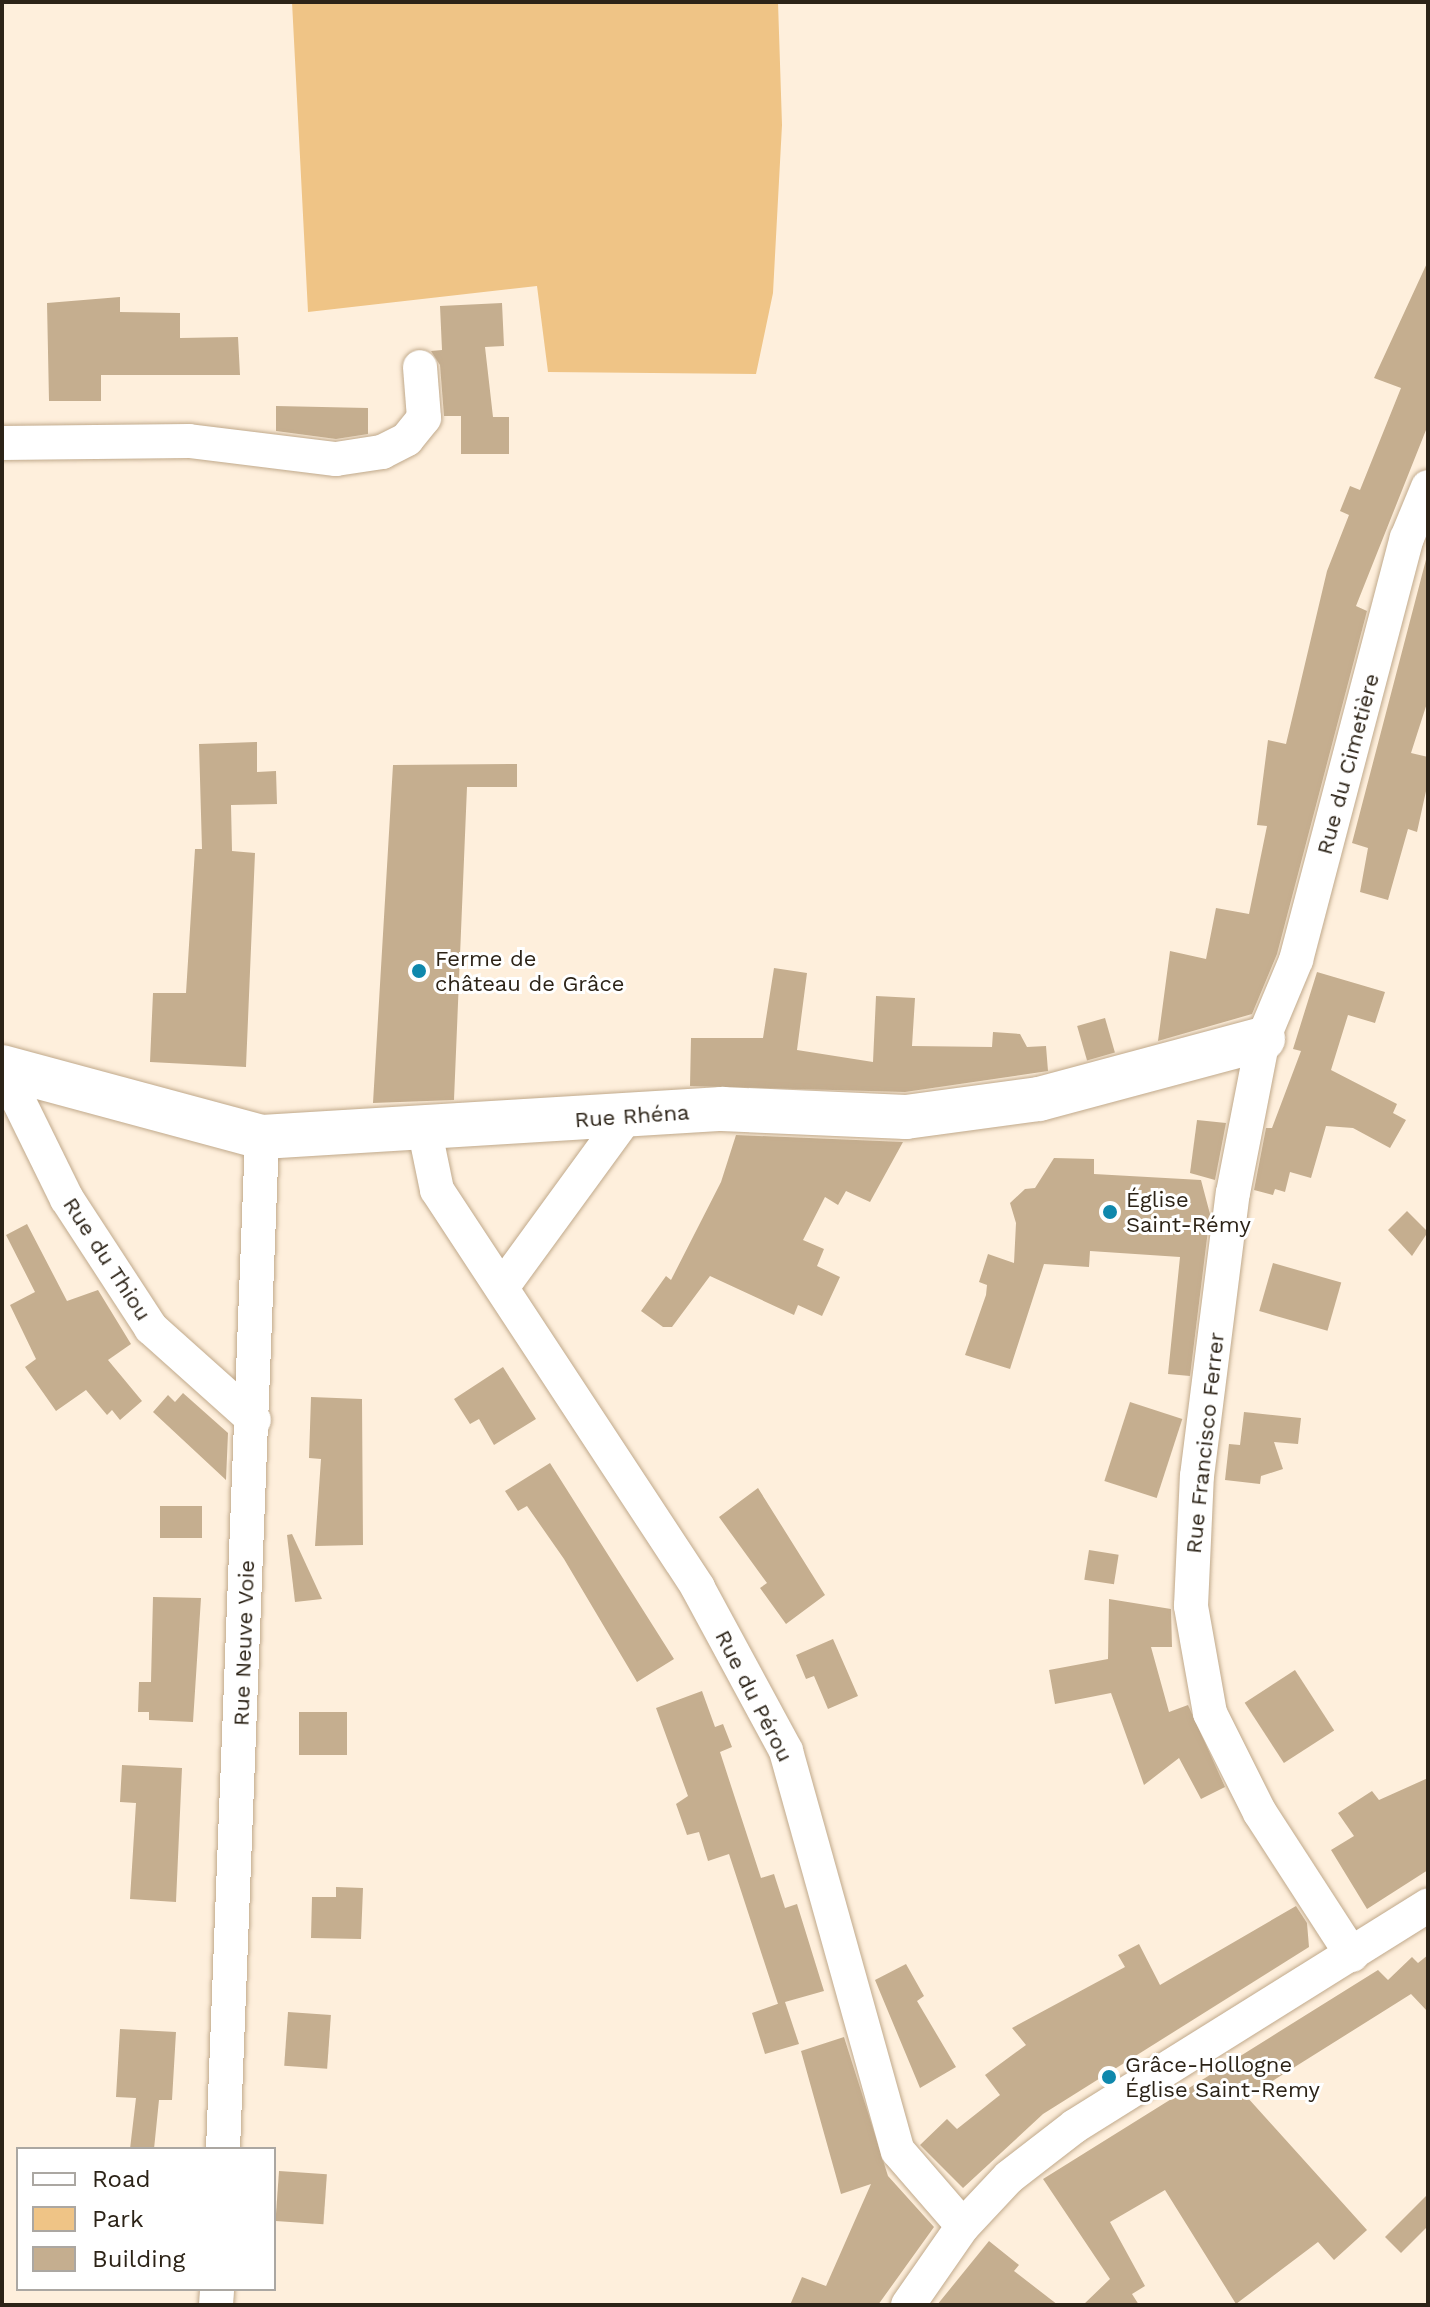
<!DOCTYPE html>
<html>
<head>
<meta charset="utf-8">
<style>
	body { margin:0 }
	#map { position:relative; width:1430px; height:2307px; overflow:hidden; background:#feefdc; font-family:"Work Sans",sans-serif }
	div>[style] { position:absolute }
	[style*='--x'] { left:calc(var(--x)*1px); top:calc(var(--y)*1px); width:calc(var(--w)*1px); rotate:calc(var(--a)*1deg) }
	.green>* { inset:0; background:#efc486 }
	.building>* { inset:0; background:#c5ae8f; transform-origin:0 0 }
	.roads { filter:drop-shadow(0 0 2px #c0a98b) drop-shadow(0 0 2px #c0a98b) }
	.minor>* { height:34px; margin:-17px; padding:0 17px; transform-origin:17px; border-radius:17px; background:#fff }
	.tertiary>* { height:44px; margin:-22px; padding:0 22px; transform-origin:22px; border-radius:22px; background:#fff }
	.dots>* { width:22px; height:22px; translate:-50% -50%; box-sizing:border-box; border:4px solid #fff; border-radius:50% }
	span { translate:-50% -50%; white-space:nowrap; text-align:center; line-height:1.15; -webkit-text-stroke:6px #fff; paint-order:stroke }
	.street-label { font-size:22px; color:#2c2317 }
	.poi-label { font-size:22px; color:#2c2317 }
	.left { translate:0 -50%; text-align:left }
	.frame { position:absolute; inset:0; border:4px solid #2c2317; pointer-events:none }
	.legend { position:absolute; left:16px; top:2147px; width:260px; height:144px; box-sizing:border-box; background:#fff; border:2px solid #aba7a2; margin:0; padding:10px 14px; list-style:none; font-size:24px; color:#2c2317 }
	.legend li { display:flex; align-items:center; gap:16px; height:40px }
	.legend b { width:40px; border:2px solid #aba7a2 }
</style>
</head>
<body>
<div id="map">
	<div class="green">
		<i style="clip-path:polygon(292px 2px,778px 2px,782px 125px,773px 293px,756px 374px,548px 372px,537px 286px,308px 312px)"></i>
	</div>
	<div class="building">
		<i style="clip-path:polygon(1428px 261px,1428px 425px,1356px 606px,1367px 611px,1277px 954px,1252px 1014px,1158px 1041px,1170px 951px,1206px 959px,1216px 908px,1249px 914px,1267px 826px,1257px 825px,1268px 740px,1286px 744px,1327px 571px,1349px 515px,1340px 511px,1350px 486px,1360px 490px,1401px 388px,1374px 378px)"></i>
		<i style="clip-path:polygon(120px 297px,120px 312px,180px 313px,180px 338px,238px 337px,240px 375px,101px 375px,101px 401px,49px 401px,47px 303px)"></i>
		<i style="clip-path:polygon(502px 303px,504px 346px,485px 347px,493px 417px,509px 417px,509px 454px,461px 454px,461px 416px,444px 416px,440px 365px,431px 351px,442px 350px,440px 306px)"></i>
		<i style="clip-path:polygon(276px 406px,368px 408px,368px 434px,336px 439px,276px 431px)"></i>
		<i style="clip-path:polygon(1428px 552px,1428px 700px,1411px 753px,1428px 757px,1428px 782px,1417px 832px,1408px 829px,1388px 900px,1360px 892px,1368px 848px,1352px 843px)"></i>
		<i style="clip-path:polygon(257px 742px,257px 772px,276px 771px,277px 804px,231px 805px,232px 851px,255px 853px,246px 1067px,150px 1062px,153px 993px,186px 993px,195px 849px,202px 849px,199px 744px)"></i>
		<i style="clip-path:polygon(517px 764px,517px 787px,467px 787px,454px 1100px,373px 1103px,393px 765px)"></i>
		<i style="clip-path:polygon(774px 968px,807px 973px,797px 1050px,873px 1062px,876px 996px,915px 998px,912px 1046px,992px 1047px,993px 1032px,1020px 1034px,1027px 1047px,1046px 1046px,1048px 1071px,905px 1092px,690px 1086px,691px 1038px,763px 1038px)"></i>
		<i style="clip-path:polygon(1317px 972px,1385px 992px,1375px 1023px,1348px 1015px,1331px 1070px,1397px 1104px,1393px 1113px,1406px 1120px,1390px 1148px,1353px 1128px,1326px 1126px,1311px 1178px,1290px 1172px,1285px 1192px,1275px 1189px,1273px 1195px,1254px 1190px,1266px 1128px,1272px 1128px,1301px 1051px,1293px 1049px)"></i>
		<i style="left:1105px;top:1018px;width:36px;height:29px;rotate:74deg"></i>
		<i style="clip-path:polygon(1197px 1120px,1226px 1123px,1215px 1180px,1190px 1173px)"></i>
		<i style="clip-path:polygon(736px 1135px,903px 1142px,870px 1202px,846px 1191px,838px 1205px,825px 1197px,803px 1240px,824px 1249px,817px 1266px,840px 1277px,822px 1316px,798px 1305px,794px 1315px,710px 1276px,672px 1327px,663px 1327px,641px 1311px,666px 1276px,671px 1280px,721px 1182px)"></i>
		<i style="clip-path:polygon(1054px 1158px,1094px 1159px,1094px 1174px,1201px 1180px,1210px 1214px,1190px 1376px,1168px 1374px,1180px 1257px,1090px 1251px,1089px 1267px,1044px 1264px,1010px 1369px,965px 1355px,986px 1295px,987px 1285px,979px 1282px,988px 1254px,1014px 1263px,1016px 1223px,1010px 1203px,1025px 1189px,1035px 1188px)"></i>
		<i style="clip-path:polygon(1407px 1211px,1428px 1232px,1412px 1256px,1388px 1230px)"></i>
		<i style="clip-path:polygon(27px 1224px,67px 1301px,98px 1290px,131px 1344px,108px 1360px,142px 1401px,120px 1420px,112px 1410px,107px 1415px,86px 1390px,56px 1411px,25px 1367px,36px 1359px,10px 1305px,35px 1292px,6px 1235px)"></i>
		<i style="left:1273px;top:1263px;width:71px;height:50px;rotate:16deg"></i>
		<i style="clip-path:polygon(503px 1367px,536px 1419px,494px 1445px,479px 1419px,470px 1424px,454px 1399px)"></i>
		<i style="clip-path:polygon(183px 1393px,228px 1433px,226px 1480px,153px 1412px,168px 1395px,175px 1402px)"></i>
		<i style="clip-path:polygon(311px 1397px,362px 1399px,363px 1545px,315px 1546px,321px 1459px,309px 1458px)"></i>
		<i style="left:1130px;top:1402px;width:55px;height:83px;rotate:18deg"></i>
		<i style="clip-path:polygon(1244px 1412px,1301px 1418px,1298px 1444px,1274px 1442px,1283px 1469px,1261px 1476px,1260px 1484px,1225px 1480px,1229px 1444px,1240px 1445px)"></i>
		<i style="clip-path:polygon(550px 1463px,674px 1659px,637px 1682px,564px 1559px,527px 1506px,518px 1511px,505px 1491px)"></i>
		<i style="clip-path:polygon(758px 1488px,825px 1595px,786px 1624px,760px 1588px,767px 1583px,719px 1517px)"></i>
		<i style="left:160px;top:1506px;width:42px;height:32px"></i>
		<i style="clip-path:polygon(292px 1534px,322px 1599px,295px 1602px,287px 1535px)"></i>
		<i style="left:1089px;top:1550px;width:30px;height:30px;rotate:9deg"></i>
		<i style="clip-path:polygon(153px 1597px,201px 1598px,193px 1722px,149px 1720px,149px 1712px,138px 1712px,139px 1682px,151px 1682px)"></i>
		<i style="clip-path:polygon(1109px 1599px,1171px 1609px,1172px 1647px,1151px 1647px,1169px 1712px,1188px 1705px,1225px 1787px,1201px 1799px,1179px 1758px,1144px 1785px,1111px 1693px,1055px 1704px,1049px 1670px,1108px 1659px)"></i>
		<i style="clip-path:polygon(833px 1639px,858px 1696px,828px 1709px,814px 1676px,806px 1679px,796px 1655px)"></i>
		<i style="left:1295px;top:1670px;width:72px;height:60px;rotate:57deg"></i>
		<i style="clip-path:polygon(702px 1691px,715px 1727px,723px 1724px,732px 1747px,720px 1752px,761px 1878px,774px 1874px,785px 1908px,797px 1904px,824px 1991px,785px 2002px,799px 2044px,765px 2054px,752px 2013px,783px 2002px,778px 2004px,729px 1854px,708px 1861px,699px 1832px,687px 1835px,676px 1804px,688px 1796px,656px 1708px)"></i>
		<i style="left:299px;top:1712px;width:48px;height:43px"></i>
		<i style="clip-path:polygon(122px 1765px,182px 1768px,176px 1902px,130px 1899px,136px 1803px,120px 1802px)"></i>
		<i style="clip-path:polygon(1428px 1778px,1428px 1870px,1367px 1909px,1331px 1850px,1354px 1836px,1338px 1813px,1372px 1791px,1379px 1800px)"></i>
		<i style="clip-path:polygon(336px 1887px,363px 1888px,361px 1939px,311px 1938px,312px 1897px,336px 1897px)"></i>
		<i style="clip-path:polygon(1296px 1906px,1307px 1923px,1309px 1947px,1043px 2114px,963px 2188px,920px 2145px,947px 2119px,957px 2129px,1000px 2095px,985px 2075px,1026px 2045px,1012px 2028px,1125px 1967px,1118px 1955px,1139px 1944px,1160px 1985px)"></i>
		<i style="clip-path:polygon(1428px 1955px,1428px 2012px,1411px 1994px,1247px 2097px,1367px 2230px,1334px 2260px,1318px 2242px,1236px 2304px,1165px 2190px,1110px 2222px,1145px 2286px,1132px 2294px,1139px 2305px,1083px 2305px,1110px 2279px,1043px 2179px,1378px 1970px,1388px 1980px,1412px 1957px,1418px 1963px)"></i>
		<i style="clip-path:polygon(906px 1964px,924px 1996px,917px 2001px,956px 2067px,920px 2088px,875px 1980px)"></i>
		<i style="left:288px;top:2012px;width:43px;height:54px;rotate:4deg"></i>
		<i style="clip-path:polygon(120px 2029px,176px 2032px,172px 2100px,159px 2100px,154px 2149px,130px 2149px,136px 2098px,116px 2097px)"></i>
		<i style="clip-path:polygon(844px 2037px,888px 2176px,934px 2227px,878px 2305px,790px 2305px,802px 2277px,826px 2286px,871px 2184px,841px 2194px,801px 2051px)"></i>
		<i style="left:279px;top:2171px;width:48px;height:50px;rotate:4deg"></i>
		<i style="clip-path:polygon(1428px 2194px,1428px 2226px,1401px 2253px,1385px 2237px)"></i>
		<i style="clip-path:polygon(989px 2241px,1019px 2265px,1014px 2271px,1058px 2305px,937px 2305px)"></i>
	</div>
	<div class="roads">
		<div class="minor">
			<i style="--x:2;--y:443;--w:187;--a:-0.6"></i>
			<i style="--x:189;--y:441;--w:148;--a:7"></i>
			<i style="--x:336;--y:459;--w:47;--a:-8.7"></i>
			<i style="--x:382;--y:452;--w:28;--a:-27"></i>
			<i style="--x:407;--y:439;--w:27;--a:-51"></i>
			<i style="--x:424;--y:418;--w:51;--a:-94.5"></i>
			<i style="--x:2;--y:1067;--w:147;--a:63.8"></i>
			<i style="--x:67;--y:1199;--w:154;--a:56.9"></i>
			<i style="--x:151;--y:1328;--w:138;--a:41.8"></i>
			<i style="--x:425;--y:1132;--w:59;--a:78.3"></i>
			<i style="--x:437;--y:1190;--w:476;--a:56.7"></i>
			<i style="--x:698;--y:1588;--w:185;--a:61.6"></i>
			<i style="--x:786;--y:1751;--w:415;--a:74.4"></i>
			<i style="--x:898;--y:2151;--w:99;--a:49.1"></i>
			<i style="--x:503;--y:1286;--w:210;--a:-53.9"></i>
			<i style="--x:1352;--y:1955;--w:169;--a:-122.9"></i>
			<i style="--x:1260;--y:1813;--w:112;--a:-116.6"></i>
			<i style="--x:1210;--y:1713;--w:109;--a:-100.1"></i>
			<i style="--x:1191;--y:1606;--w:130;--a:-87.4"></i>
			<i style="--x:1197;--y:1476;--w:285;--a:-82.8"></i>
			<i style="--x:1233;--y:1193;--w:157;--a:-79"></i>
			<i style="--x:1263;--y:1039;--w:86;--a:-67.3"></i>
			<i style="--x:1296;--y:960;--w:436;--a:-75.3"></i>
			<i style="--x:1407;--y:538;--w:55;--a:-67.6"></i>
			<i style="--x:223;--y:2149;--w:1013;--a:-87.79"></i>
			<i style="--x:216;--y:2305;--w:16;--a:-86"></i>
			<i style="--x:908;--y:2305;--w:96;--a:-55.2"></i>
			<i style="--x:963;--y:2226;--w:67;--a:-46.8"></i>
			<i style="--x:1009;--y:2177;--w:83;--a:-37.7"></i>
			<i style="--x:1075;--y:2126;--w:416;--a:-32"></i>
		</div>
		<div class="tertiary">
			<i style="--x:2;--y:1067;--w:269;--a:15.1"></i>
			<i style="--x:262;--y:1137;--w:461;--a:-3.5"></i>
			<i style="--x:722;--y:1109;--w:184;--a:2.5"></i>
			<i style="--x:906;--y:1117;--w:134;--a:-7.7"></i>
			<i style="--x:1039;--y:1099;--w:232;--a:-15"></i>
		</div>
	</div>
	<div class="dots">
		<i style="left:419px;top:971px;background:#0f88ac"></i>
		<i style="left:1110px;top:1212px;background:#0f88ac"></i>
		<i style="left:1109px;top:2077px;background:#0f88ac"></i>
	</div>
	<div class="street-label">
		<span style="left:1348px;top:764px;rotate:-75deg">Rue du Cimetière</span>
		<span style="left:632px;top:1116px;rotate:-4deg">Rue Rhéna</span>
		<span style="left:107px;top:1259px;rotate:57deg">Rue du Thiou</span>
		<span style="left:1205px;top:1443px;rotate:-84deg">Rue Francisco Ferrer</span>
		<span style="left:244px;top:1643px;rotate:-88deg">Rue Neuve Voie</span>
		<span style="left:754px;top:1696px;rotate:63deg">Rue du Pérou</span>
	</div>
	<div class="poi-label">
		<span class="left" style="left:435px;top:971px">Ferme de<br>château de Grâce</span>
		<span class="left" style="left:1126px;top:1212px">Église<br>Saint-Rémy</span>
		<span class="left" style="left:1125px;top:2077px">Grâce-Hollogne<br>Église Saint-Remy</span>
	</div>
	<div class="frame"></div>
	<ul class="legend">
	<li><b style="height:10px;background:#fff"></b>Road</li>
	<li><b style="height:22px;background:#efc486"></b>Park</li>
	<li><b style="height:22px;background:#c5ae8f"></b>Building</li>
	</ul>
</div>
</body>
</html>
